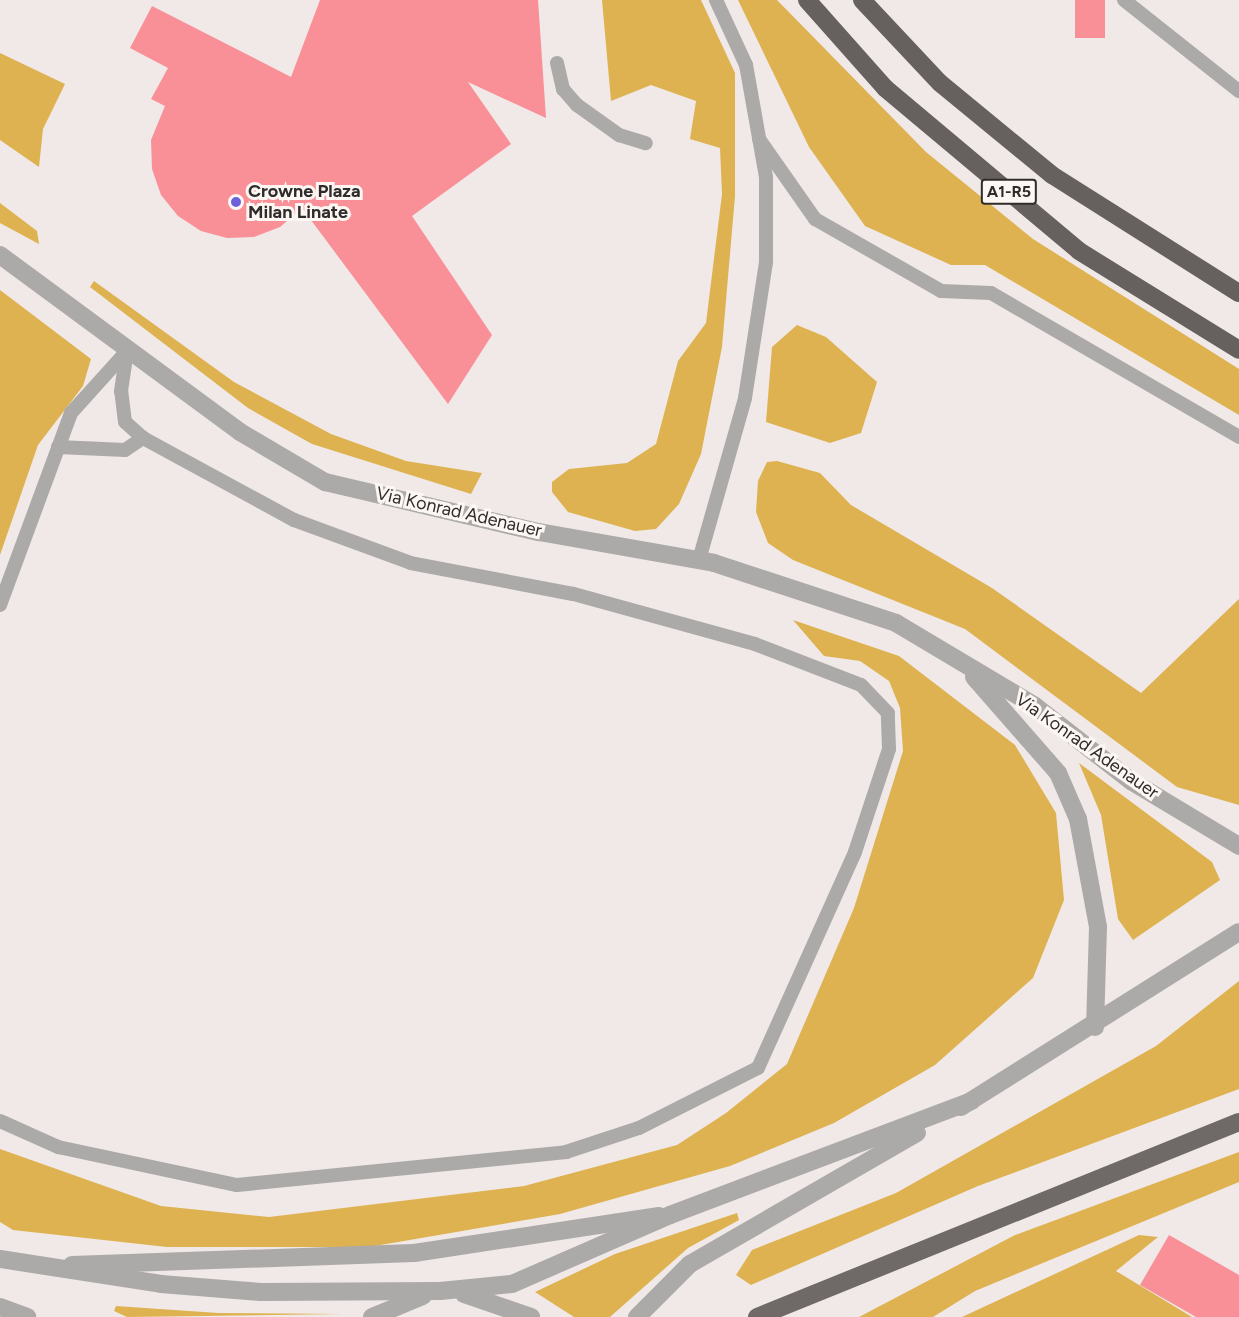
<!DOCTYPE html>
<html>
<head>
<meta charset="utf-8">
<style>
	body { margin:0 }
	#map { position:relative; width:1239px; height:1317px; overflow:hidden; background:#f0e9e7; font-family:Figtree,sans-serif }
	div>[style] { position:absolute }
	[style*='--x'] { left:calc(var(--x)*1px); top:calc(var(--y)*1px); width:calc(var(--w)*1px); rotate:calc(var(--a)*1deg) }
	.green>* { inset:0; background:#deb251 }
	.building>* { inset:0; background:#f98f97; transform-origin:0 0 }
	.service>* { height:14px; margin:-7px; padding:0 7px; transform-origin:7px; border-radius:7px; background:#acaaa9 }
	.minor>* { height:18px; margin:-9px; padding:0 9px; transform-origin:9px; border-radius:9px; background:#acaaa9 }
	.tertiary>* { height:18px; margin:-9px; padding:0 9px; transform-origin:9px; border-radius:9px; background:#acaaa9 }
	.trunk>* { height:18px; margin:-9px; padding:0 9px; transform-origin:9px; border-radius:9px; background:#6f6a68 }
	.motorway>* { height:18px; margin:-9px; padding:0 9px; transform-origin:9px; border-radius:9px; background:#66615e }
	.dots>* { width:16px; height:16px; translate:-50% -50%; box-sizing:border-box; border:3px solid #fdf7f4; border-radius:50% }
	span { translate:-50% -50%; white-space:nowrap; text-align:center; line-height:1.15; -webkit-text-stroke:6px #fdf7f4; paint-order:stroke }
	.shield-label span { padding:2px 4px; background:#fdf7f4; border:2px solid; border-radius:4px; -webkit-text-stroke-width:0 }
	.shield-label { font-size:16px; color:#2f2c2b; font-weight:700 }
	.poi-label { font-size:18px; color:#2f2c2b; font-weight:700 }
	.left { translate:0 -50%; text-align:left }
	.street-label { font-size:18px; color:#2f2c2b }
</style>
</head>
<body>
<div id="map">
	<div class="green">
		<i style="clip-path:polygon(602px 0,701px 0,735px 73px,735px 196px,722px 347px,701px 454px,679px 504px,656px 529px,635px 531px,568px 512px,552px 492px,552px 482px,569px 469px,627px 463px,656px 444px,678px 361px,706px 323px,722px 194px,720px 148px,690px 139px,696px 101px,651px 85px,611px 101px)"></i>
		<i style="clip-path:polygon(738px 0,777px 0,926px 152px,1033px 239px,1239px 369px,1239px 415px,985px 265px,951px 265px,865px 226px,809px 147px)"></i>
		<i style="clip-path:polygon(0 53px,65px 84px,43px 129px,39px 167px,0 140px)"></i>
		<i style="clip-path:polygon(0 203px,37px 231px,39px 244px,0 223px)"></i>
		<i style="clip-path:polygon(94px 281px,234px 382px,331px 434px,406px 461px,482px 473px,471px 494px,312px 444px,248px 408px,90px 287px)"></i>
		<i style="clip-path:polygon(0 290px,91px 359px,83px 386px,38px 445px,0 555px)"></i>
		<i style="clip-path:polygon(797px 325px,826px 337px,877px 382px,861px 433px,830px 443px,766px 422px,772px 347px)"></i>
		<i style="clip-path:polygon(777px 461px,820px 473px,851px 505px,992px 588px,1141px 693px,1239px 599px,1239px 805px,1177px 787px,965px 629px,793px 560px,768px 543px,756px 512px,758px 481px,767px 462px)"></i>
		<i style="clip-path:polygon(793px 620px,899px 656px,1015px 745px,1056px 813px,1064px 900px,1033px 978px,935px 1065px,834px 1123px,730px 1166px,560px 1214px,369px 1247px,167px 1247px,13px 1230px,0 1222px,0 1149px,161px 1206px,269px 1217px,524px 1186px,677px 1145px,726px 1113px,787px 1064px,854px 908px,903px 751px,900px 708px,889px 681px,860px 661px,824px 656px)"></i>
		<i style="clip-path:polygon(1079px 763px,1212px 862px,1220px 880px,1133px 940px,1118px 919px,1101px 815px)"></i>
		<i style="clip-path:polygon(1239px 981px,1239px 1089px,978px 1186px,751px 1285px,736px 1275px,752px 1250px,896px 1193px,1156px 1046px)"></i>
		<i style="clip-path:polygon(1239px 1152px,1239px 1182px,975px 1291px,933px 1317px,859px 1317px,1015px 1235px)"></i>
		<i style="clip-path:polygon(737px 1213px,739px 1220px,688px 1248px,610px 1317px,574px 1317px,535px 1292px,615px 1254px)"></i>
		<i style="clip-path:polygon(1139px 1235px,1158px 1237px,1116px 1271px,1192px 1317px,962px 1317px)"></i>
		<i style="clip-path:polygon(116px 1306px,218px 1313px,343px 1314px,127px 1317px,114px 1311px)"></i>
	</div>
	<div class="building">
		<i style="clip-path:polygon(320px 0,538px 0,546px 118px,468px 82px,511px 144px,412px 216px,492px 335px,448px 404px,302px 208px,280px 227px,254px 237px,227px 238px,201px 231px,178px 216px,161px 195px,152px 169px,151px 140px,165px 106px,151px 99px,168px 68px,130px 48px,152px 6px,291px 77px)"></i>
		<i style="left:1075px;top:0;width:30px;height:38px"></i>
		<i style="clip-path:polygon(1169px 1235px,1239px 1275px,1239px 1317px,1196px 1317px,1140px 1285px)"></i>
	</div>
	<div class="service">
		<i style="--x:1124;--y:0;--w:147;--a:38.4"></i>
		<i style="--x:557;--y:63;--w:27;--a:77"></i>
		<i style="--x:563;--y:89;--w:21;--a:49"></i>
		<i style="--x:577;--y:105;--w:52;--a:35.5"></i>
		<i style="--x:619;--y:135;--w:28;--a:17"></i>
		<i style="--x:759;--y:139;--w:98;--a:55"></i>
		<i style="--x:815;--y:219;--w:145;--a:29.7"></i>
		<i style="--x:941;--y:291;--w:50;--a:2.3"></i>
		<i style="--x:991;--y:293;--w:287;--a:30.1"></i>
		<i style="--x:58;--y:447;--w:67;--a:2.6"></i>
		<i style="--x:125;--y:450;--w:22;--a:-34"></i>
		<i style="--x:699;--y:560;--w:168;--a:-74.1"></i>
		<i style="--x:745;--y:398;--w:138;--a:-81.2"></i>
		<i style="--x:766;--y:262;--w:85;--a:-90"></i>
		<i style="--x:766;--y:177;--w:114;--a:-100.1"></i>
		<i style="--x:746;--y:65;--w:72;--a:-114.8"></i>
		<i style="--x:0;--y:605;--w:205;--a:-69.7"></i>
		<i style="--x:71;--y:413;--w:84;--a:-47.9"></i>
		<i style="--x:0;--y:1121;--w:64;--a:24.1"></i>
		<i style="--x:58;--y:1147;--w:183;--a:12"></i>
		<i style="--x:237;--y:1185;--w:331;--a:-5.7"></i>
		<i style="--x:566;--y:1152;--w:77;--a:-18.2"></i>
		<i style="--x:639;--y:1128;--w:133;--a:-26.8"></i>
		<i style="--x:758;--y:1068;--w:237;--a:-65.8"></i>
		<i style="--x:855;--y:852;--w:108;--a:-71.7"></i>
		<i style="--x:889;--y:749;--w:36;--a:-92"></i>
		<i style="--x:888;--y:713;--w:39;--a:-134"></i>
		<i style="--x:861;--y:685;--w:114;--a:-158.9"></i>
		<i style="--x:755;--y:644;--w:189;--a:-164.6"></i>
		<i style="--x:573;--y:594;--w:165;--a:-169.2"></i>
		<i style="--x:411;--y:563;--w:125;--a:-159.8"></i>
		<i style="--x:294;--y:520;--w:172;--a:-151.5"></i>
		<i style="--x:143;--y:438;--w:24;--a:-138"></i>
		<i style="--x:125;--y:422;--w:31;--a:-97"></i>
		<i style="--x:121;--y:391;--w:40;--a:-81.5"></i>
	</div>
	<div class="minor">
		<i style="--x:72;--y:1265;--w:342;--a:-2"></i>
		<i style="--x:414;--y:1253;--w:248;--a:-8.6"></i>
	</div>
	<div class="tertiary">
		<i style="--x:0;--y:255;--w:298;--a:36.4"></i>
		<i style="--x:240;--y:432;--w:99;--a:30.5"></i>
		<i style="--x:325;--y:482;--w:220;--a:13.2"></i>
		<i style="--x:539;--y:532;--w:178;--a:10"></i>
		<i style="--x:714;--y:563;--w:192;--a:18.2"></i>
		<i style="--x:896;--y:623;--w:162;--a:30.8"></i>
		<i style="--x:1035;--y:706;--w:122;--a:38"></i>
		<i style="--x:1131;--y:781;--w:126;--a:31"></i>
		<i style="--x:974;--y:677;--w:128;--a:48.8"></i>
		<i style="--x:1058;--y:773;--w:50;--a:66.5"></i>
		<i style="--x:1078;--y:819;--w:110;--a:79.5"></i>
		<i style="--x:1098;--y:927;--w:100;--a:91.7"></i>
		<i style="--x:961;--y:1107;--w:328;--a:-32.2"></i>
		<i style="--x:0;--y:1259;--w:163;--a:8.8"></i>
		<i style="--x:161;--y:1284;--w:100;--a:4.6"></i>
		<i style="--x:261;--y:1292;--w:179;--a:-0.3"></i>
		<i style="--x:440;--y:1291;--w:72;--a:-5.6"></i>
		<i style="--x:512;--y:1284;--w:172;--a:-23.6"></i>
		<i style="--x:670;--y:1215;--w:322;--a:-20.7"></i>
		<i style="--x:464;--y:1294;--w:71;--a:18.9"></i>
		<i style="--x:0;--y:1307;--w:29;--a:20"></i>
		<i style="--x:372;--y:1317;--w:55;--a:-22.4"></i>
		<i style="--x:637;--y:1317;--w:75;--a:-45"></i>
		<i style="--x:690;--y:1264;--w:262;--a:-30"></i>
	</div>
	<div class="trunk">
		<i style="--x:757;--y:1317;--w:520;--a:-22.03"></i>
	</div>
	<div class="motorway">
		<i style="--x:807;--y:0;--w:118;--a:48.4"></i>
		<i style="--x:885;--y:88;--w:253;--a:40"></i>
		<i style="--x:1079;--y:251;--w:188;--a:31.7"></i>
		<i style="--x:862;--y:0;--w:114;--a:46.8"></i>
		<i style="--x:940;--y:83;--w:145;--a:39.4"></i>
		<i style="--x:1052;--y:175;--w:221;--a:32.3"></i>
	</div>
	<div class="dots">
		<i style="left:236px;top:202px;background:#6e60da"></i>
	</div>
	<div class="shield-label">
		<span style="left:1009px;top:192px">A1-R5</span>
	</div>
	<div class="poi-label">
		<span class="left" style="left:248px;top:202px">Crowne Plaza<br>Milan Linate</span>
	</div>
	<div class="street-label">
		<span style="left:459px;top:512px;rotate:13deg">Via Konrad Adenauer</span>
		<span style="left:1087px;top:746px;rotate:35deg">Via Konrad Adenauer</span>
	</div>
</div>
</body>
</html>
